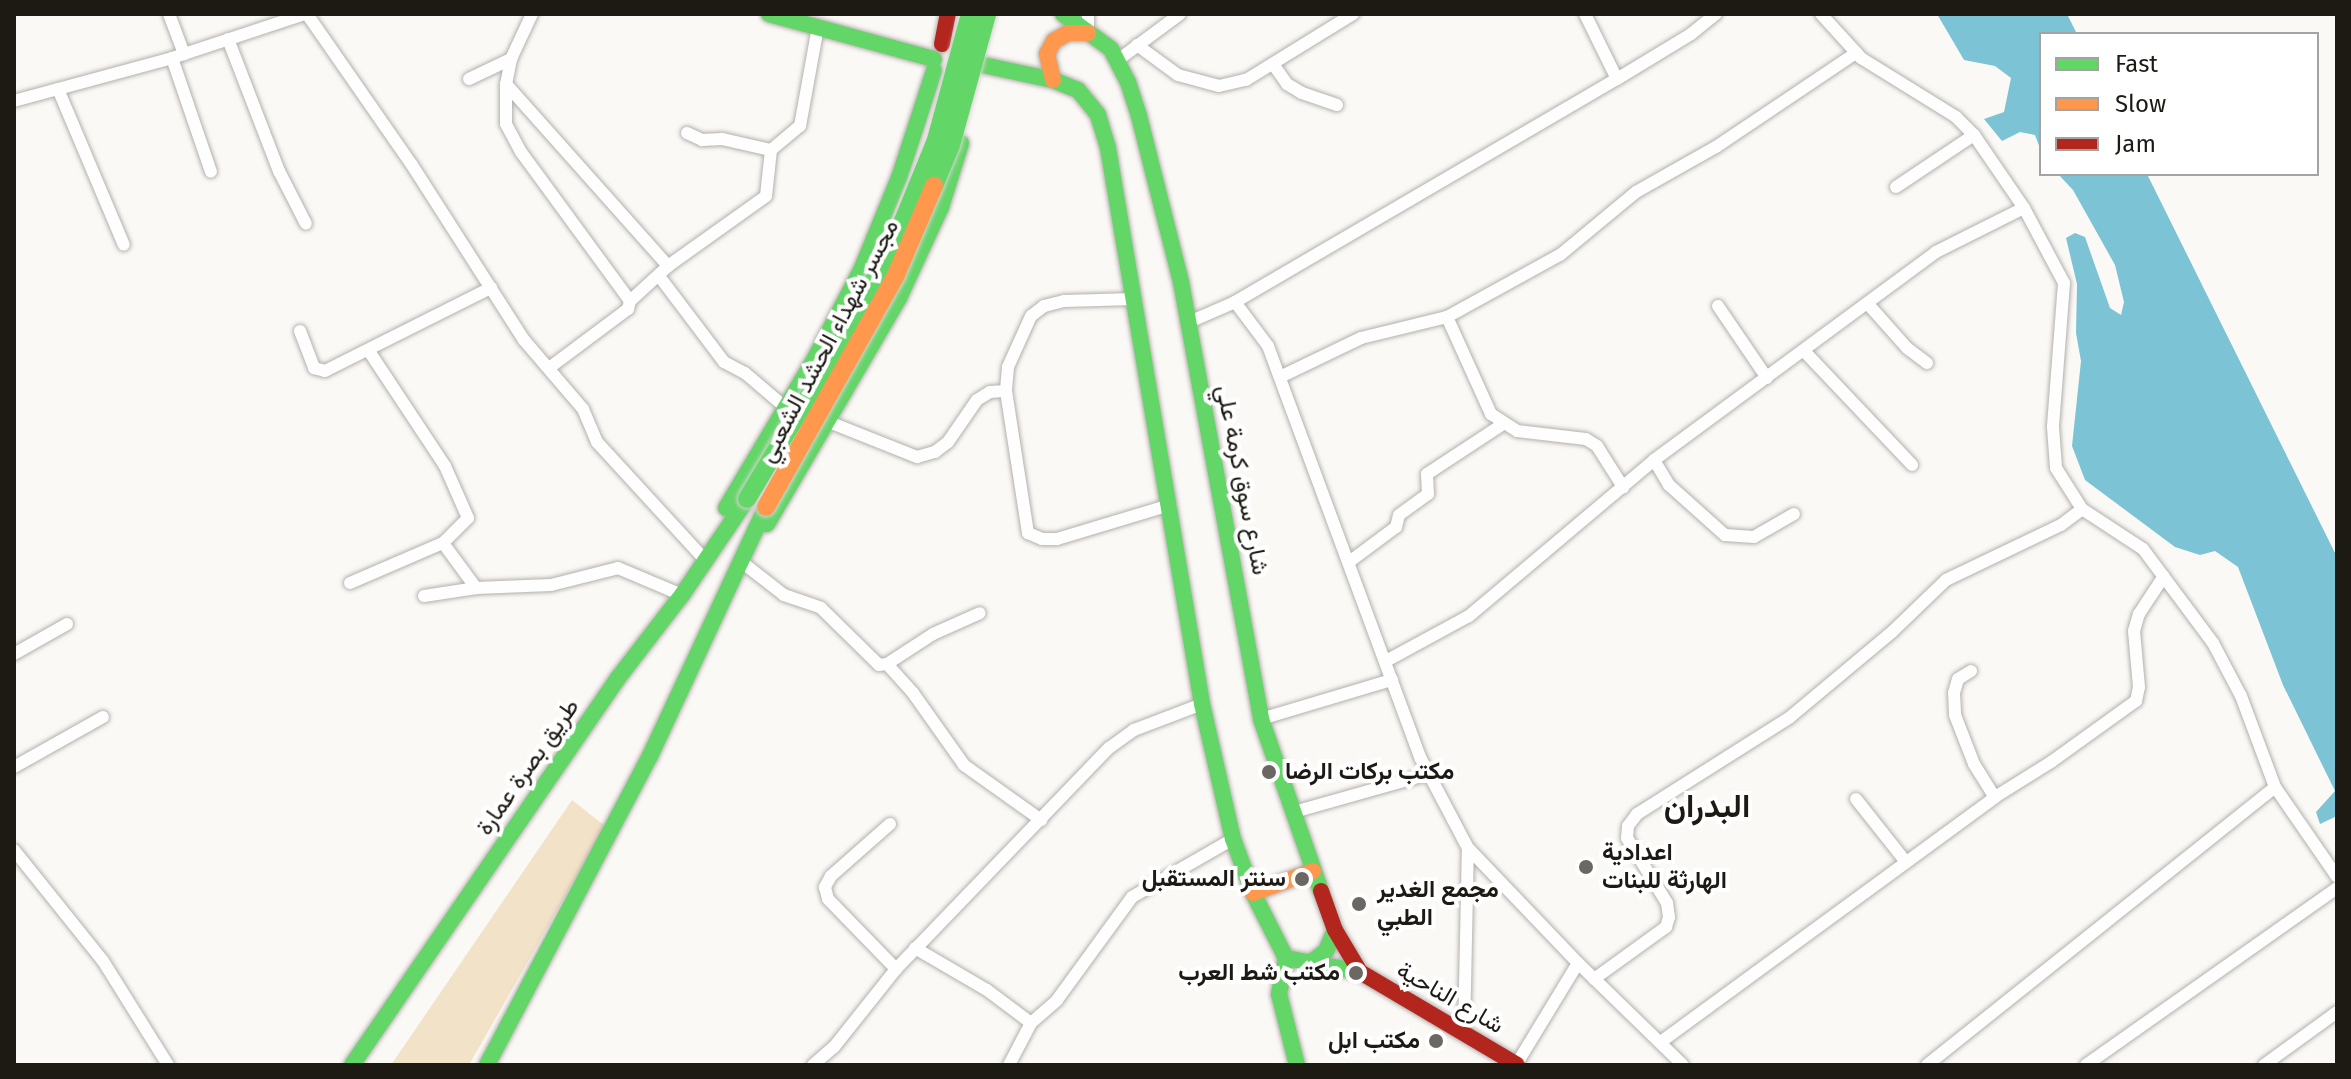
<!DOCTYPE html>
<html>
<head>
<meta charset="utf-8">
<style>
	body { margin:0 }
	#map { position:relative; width:2351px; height:1079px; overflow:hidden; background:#fbf9f6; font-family:"Fira Sans",Vazirmatn,sans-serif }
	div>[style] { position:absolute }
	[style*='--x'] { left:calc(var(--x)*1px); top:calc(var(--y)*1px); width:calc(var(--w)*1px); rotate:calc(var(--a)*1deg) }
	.green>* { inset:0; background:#f2e2c7 }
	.water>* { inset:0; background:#7bc3d5 }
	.roads { filter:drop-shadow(0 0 2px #b3b0ac) drop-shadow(0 0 2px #b3b0ac) }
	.street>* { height:12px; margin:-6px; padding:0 6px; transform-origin:6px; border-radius:6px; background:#fefefe }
	.fast>* { height:16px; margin:-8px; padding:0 8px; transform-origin:8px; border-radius:8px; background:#63d668 }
	.slow>* { height:16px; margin:-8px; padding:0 8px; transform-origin:8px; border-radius:8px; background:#ff974d }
	.jam>* { height:16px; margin:-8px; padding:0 8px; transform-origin:8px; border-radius:8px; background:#b3261e }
	.bridges { filter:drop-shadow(0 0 2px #d5d3d1) drop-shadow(0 0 2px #d5d3d1) }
	.fast-bridge>* { height:18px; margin:-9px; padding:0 9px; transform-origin:9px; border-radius:9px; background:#63d668 }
	.slow-bridge>* { height:18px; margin:-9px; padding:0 9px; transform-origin:9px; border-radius:9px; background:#ff974d }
	.dots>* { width:22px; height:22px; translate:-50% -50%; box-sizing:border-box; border:4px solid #fff; border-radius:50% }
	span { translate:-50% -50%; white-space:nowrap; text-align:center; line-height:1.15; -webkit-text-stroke:8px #fff; paint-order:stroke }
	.street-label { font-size:24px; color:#1d1a14 }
	.poi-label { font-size:24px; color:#1d1a14; font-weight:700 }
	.left { translate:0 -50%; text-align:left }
	.right { translate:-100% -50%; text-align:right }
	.district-label { font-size:32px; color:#1d1a14; font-weight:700 }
	.frame { position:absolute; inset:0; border:16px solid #1d1a14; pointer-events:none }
	.legend { position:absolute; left:2039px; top:32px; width:280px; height:144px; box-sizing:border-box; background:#fff; border:2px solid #a5a3a1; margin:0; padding:10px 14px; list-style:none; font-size:24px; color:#1d1a14 }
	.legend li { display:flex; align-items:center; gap:16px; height:40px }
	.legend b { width:40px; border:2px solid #a5a3a1 }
</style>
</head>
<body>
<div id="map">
	<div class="green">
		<i style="clip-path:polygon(572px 800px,605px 826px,469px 1065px,391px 1065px)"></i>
	</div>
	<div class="water">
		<i style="clip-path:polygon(1937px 14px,2067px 14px,2077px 34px,2041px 34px,2041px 151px,2035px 135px,2020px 132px,2002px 141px,1984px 119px,2004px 112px,2011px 78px,1995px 66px,1964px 60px)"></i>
		<i style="clip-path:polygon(2058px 174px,2147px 174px,2337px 557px,2337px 816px,2320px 824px,2316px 812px,2335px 791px,2283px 685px,2238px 567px,2215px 551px,2200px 555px,2175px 547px,2085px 480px,2072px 446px,2081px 361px,2076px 333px,2077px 284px,2066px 238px,2075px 233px,2085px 237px,2110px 308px,2121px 315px,2124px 302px,2115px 265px,2073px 190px)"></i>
	</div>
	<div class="roads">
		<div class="street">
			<i style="--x:169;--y:14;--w:43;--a:69.4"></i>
			<i style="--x:307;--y:14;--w:184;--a:55.2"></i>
			<i style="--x:412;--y:165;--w:208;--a:57.4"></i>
			<i style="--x:524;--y:340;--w:91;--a:49.5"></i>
			<i style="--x:583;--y:409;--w:36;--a:67"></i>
			<i style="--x:597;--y:442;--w:160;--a:47.5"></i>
			<i style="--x:532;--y:14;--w:50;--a:115"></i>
			<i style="--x:511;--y:59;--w:25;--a:101"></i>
			<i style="--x:506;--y:84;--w:40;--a:90"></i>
			<i style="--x:506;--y:124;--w:32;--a:62"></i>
			<i style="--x:521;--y:152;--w:185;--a:53.8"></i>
			<i style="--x:1088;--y:14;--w:19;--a:90"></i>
			<i style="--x:1585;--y:14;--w:72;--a:63.8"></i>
			<i style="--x:1821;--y:14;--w:59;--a:47.7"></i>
			<i style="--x:1861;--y:58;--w:112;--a:31.8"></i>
			<i style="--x:1956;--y:117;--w:25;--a:45"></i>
			<i style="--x:1974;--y:135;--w:88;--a:55.6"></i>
			<i style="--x:2024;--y:208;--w:85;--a:61.9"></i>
			<i style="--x:2064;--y:283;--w:144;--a:94.4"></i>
			<i style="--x:2053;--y:427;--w:41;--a:85.8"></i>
			<i style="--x:2056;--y:468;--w:49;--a:57.6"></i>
			<i style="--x:2082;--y:509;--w:73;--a:33.3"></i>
			<i style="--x:2143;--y:549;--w:117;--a:53.3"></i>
			<i style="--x:2213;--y:643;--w:60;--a:62.2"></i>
			<i style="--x:2241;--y:696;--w:97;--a:69.5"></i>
			<i style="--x:2275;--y:787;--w:109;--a:55.4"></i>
			<i style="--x:228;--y:39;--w:142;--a:68.9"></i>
			<i style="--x:279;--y:171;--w:59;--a:63"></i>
			<i style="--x:1137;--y:45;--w:51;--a:36.2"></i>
			<i style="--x:1178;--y:75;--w:42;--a:15"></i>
			<i style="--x:1219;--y:86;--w:28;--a:-13"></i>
			<i style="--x:1246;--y:80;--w:126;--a:-31.7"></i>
			<i style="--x:172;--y:58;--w:120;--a:71.1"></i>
			<i style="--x:1118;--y:60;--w:77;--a:-36.6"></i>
			<i style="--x:1273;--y:64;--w:24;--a:55"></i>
			<i style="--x:1287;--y:84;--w:17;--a:31"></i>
			<i style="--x:1302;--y:93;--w:37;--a:19"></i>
			<i style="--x:469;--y:79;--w:47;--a:-25.5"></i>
			<i style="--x:506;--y:84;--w:244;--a:48.3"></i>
			<i style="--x:58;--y:89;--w:169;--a:67.1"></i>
			<i style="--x:14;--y:101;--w:164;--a:-15.2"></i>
			<i style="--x:172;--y:58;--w:140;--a:-18.3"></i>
			<i style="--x:687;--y:133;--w:17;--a:25"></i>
			<i style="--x:702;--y:140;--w:20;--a:-3"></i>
			<i style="--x:722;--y:139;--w:50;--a:12.7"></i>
			<i style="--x:1896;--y:187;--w:94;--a:-33.7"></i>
			<i style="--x:659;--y:276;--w:108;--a:52.9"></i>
			<i style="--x:724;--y:362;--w:24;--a:28"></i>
			<i style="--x:745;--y:373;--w:52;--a:40.4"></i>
			<i style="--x:1134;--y:299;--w:70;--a:178.4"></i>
			<i style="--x:1064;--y:301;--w:21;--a:166"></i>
			<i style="--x:1044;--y:306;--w:16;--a:142"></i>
			<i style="--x:1031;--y:316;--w:56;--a:114.3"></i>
			<i style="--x:1008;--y:367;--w:24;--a:95"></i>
			<i style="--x:1006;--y:391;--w:144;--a:81.2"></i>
			<i style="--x:1028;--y:533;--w:15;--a:23"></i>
			<i style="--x:1042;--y:539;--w:15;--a:0"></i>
			<i style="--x:1057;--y:539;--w:118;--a:-16.7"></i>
			<i style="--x:1235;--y:302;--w:55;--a:53.1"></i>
			<i style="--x:1268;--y:346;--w:440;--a:69.7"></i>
			<i style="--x:1421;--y:759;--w:101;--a:62.2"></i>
			<i style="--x:1468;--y:848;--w:159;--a:46.3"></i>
			<i style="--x:1578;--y:963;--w:146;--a:44.2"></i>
			<i style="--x:1868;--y:304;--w:59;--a:48.4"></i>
			<i style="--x:1907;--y:348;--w:25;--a:37"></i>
			<i style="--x:1718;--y:306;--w:87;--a:55.8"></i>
			<i style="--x:1447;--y:317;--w:107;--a:65.6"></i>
			<i style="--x:1491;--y:414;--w:31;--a:33"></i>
			<i style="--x:1517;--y:431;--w:69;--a:6.6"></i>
			<i style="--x:1586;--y:439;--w:13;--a:32"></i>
			<i style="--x:1597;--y:446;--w:49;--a:57.6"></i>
			<i style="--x:1187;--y:323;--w:52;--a:-23.6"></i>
			<i style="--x:1235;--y:302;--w:442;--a:-30.3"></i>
			<i style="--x:1617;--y:79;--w:87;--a:-31.3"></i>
			<i style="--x:1691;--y:34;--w:32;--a:-39"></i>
			<i style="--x:300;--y:331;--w:40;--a:69"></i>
			<i style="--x:314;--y:368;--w:11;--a:15"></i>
			<i style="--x:325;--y:371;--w:186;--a:-26.6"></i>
			<i style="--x:1804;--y:351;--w:157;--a:46.5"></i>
			<i style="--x:549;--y:368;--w:99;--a:-36.8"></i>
			<i style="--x:628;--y:309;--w:8;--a:-76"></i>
			<i style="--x:630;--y:301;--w:52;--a:-42.6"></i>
			<i style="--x:668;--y:266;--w:120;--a:-35.5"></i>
			<i style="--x:766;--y:196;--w:46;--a:-83.8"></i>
			<i style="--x:771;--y:150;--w:38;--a:-40"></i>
			<i style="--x:800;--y:126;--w:101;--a:-79.7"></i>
			<i style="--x:1280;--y:377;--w:90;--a:-25.7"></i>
			<i style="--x:1361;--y:338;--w:89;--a:-13.7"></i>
			<i style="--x:1447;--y:317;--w:129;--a:-28.8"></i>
			<i style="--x:1560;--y:255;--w:99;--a:-39.7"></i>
			<i style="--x:1636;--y:192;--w:92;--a:-29.4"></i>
			<i style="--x:1716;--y:147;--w:169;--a:-33.9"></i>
			<i style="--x:829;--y:422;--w:95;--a:21.7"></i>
			<i style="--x:917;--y:457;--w:19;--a:-16"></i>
			<i style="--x:935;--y:452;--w:16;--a:-38"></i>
			<i style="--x:948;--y:442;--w:51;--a:-55.4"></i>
			<i style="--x:977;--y:400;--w:15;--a:-32"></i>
			<i style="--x:990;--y:392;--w:16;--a:-4"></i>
			<i style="--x:1654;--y:460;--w:29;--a:59"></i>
			<i style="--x:1669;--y:485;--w:75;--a:41.8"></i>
			<i style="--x:1725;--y:535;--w:29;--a:4"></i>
			<i style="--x:1754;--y:537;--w:46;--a:-29.9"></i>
			<i style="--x:443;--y:543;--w:56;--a:53.7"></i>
			<i style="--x:1349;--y:562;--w:59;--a:-36.7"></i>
			<i style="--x:1396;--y:527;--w:12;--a:-76"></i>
			<i style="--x:1399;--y:515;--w:36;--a:-36"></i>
			<i style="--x:1428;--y:494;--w:20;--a:-93"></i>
			<i style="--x:1427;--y:474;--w:91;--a:-33.3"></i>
			<i style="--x:743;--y:563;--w:52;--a:38"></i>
			<i style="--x:784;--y:595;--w:39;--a:19"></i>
			<i style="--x:821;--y:608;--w:81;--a:44.5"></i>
			<i style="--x:879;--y:665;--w:8;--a:-7"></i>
			<i style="--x:887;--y:664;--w:55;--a:-33.1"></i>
			<i style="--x:933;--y:634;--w:51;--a:-24.1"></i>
			<i style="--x:350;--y:583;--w:101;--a:-23.3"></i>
			<i style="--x:443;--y:543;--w:35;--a:-45"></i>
			<i style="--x:468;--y:518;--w:57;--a:-113.9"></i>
			<i style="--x:445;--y:466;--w:138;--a:-123.5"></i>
			<i style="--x:424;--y:596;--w:53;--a:-8.7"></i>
			<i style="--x:476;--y:588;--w:75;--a:-2.3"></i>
			<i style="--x:551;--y:585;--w:69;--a:-14.2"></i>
			<i style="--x:618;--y:568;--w:69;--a:22.9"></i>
			<i style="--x:14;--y:654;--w:61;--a:-29.5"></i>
			<i style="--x:1386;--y:661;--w:94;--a:-28.5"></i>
			<i style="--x:1469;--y:616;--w:242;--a:-40.1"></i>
			<i style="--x:1654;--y:460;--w:350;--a:-36.4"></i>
			<i style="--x:1936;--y:252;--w:98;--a:-26.6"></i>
			<i style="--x:887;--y:664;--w:39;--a:48"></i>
			<i style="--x:913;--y:693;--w:88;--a:54.7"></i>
			<i style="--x:964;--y:765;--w:95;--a:35.5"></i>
			<i style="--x:1971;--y:671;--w:15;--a:148"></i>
			<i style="--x:1958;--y:679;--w:15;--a:106"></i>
			<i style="--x:1954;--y:693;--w:22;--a:87"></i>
			<i style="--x:1955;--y:715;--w:53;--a:68.8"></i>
			<i style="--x:1974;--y:764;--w:39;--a:58"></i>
			<i style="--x:1261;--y:719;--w:137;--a:-16.6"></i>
			<i style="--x:14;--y:767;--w:102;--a:-29.3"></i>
			<i style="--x:1856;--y:799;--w:80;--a:51.6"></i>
			<i style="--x:1294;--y:812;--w:139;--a:-15.8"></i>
			<i style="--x:890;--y:824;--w:79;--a:138.6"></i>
			<i style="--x:831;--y:876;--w:13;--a:119"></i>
			<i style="--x:825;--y:887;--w:12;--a:76"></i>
			<i style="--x:828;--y:899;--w:98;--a:45.8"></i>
			<i style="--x:14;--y:850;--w:142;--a:51.3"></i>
			<i style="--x:103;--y:961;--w:123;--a:58"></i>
			<i style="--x:915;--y:948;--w:83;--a:30.3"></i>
			<i style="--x:987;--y:990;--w:55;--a:36.9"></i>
			<i style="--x:1594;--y:979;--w:89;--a:-35.8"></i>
			<i style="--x:1666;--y:927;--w:10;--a:-73"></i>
			<i style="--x:1669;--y:917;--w:14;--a:-98"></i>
			<i style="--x:1667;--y:903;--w:76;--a:-121.6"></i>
			<i style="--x:1627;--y:838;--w:12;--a:-85"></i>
			<i style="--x:1628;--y:826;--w:15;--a:-53"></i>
			<i style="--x:1637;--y:814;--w:180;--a:-32.3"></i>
			<i style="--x:1789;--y:718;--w:134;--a:-39.9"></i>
			<i style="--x:1892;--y:632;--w:75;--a:-43.9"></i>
			<i style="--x:1946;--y:580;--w:127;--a:-25.6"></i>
			<i style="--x:2061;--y:525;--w:26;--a:-37"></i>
			<i style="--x:1464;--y:1034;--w:186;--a:-88.8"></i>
			<i style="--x:1662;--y:1041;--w:413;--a:-36.2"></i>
			<i style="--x:1995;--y:797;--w:66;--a:-32"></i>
			<i style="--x:2051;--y:762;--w:105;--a:-35.7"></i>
			<i style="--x:2136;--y:701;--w:14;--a:-78"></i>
			<i style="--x:2139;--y:687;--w:56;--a:-95.1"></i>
			<i style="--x:2134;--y:631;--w:18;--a:-74"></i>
			<i style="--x:2139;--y:614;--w:45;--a:-56.7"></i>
			<i style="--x:813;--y:1065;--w:28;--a:-41"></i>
			<i style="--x:834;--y:1047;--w:100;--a:-51.5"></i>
			<i style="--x:896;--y:969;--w:307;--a:-46.1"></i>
			<i style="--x:1109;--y:748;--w:31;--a:-36"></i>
			<i style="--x:1134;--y:730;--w:73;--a:-20.9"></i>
			<i style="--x:1009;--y:1065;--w:47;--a:-62.4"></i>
			<i style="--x:1031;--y:1023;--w:35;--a:-41"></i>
			<i style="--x:1057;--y:1000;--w:127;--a:-53.9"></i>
			<i style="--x:1132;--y:897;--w:116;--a:-29.9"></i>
			<i style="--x:1516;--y:1065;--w:119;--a:-58.7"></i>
			<i style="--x:1927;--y:1065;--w:445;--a:-38.6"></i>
			<i style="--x:2086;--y:1065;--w:307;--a:-35.2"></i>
			<i style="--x:2264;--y:1065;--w:90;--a:-36"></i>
		</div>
		<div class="fast">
			<i style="--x:769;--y:14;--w:171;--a:15.3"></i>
			<i style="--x:1063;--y:14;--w:59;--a:36.1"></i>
			<i style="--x:1111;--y:49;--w:37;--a:63"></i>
			<i style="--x:1128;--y:82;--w:36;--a:72"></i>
			<i style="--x:1139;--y:116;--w:171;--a:75.8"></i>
			<i style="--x:1181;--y:282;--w:444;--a:79.6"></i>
			<i style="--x:1261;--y:719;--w:182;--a:70.8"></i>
			<i style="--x:983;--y:65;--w:72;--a:12.1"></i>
			<i style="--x:1053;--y:80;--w:27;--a:22"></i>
			<i style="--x:1078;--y:90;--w:32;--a:51"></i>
			<i style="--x:1098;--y:115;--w:34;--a:73"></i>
			<i style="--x:1108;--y:148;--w:564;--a:80.4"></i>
			<i style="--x:1202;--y:704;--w:139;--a:77.1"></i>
			<i style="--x:1233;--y:839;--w:58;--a:69.7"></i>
			<i style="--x:1253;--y:893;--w:73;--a:63.1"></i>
			<i style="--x:726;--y:508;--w:174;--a:-59.3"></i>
			<i style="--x:815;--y:358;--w:102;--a:-62.4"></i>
			<i style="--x:862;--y:268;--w:97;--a:-67.7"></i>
			<i style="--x:899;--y:178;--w:113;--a:-71.9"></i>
			<i style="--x:767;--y:524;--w:262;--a:-59.7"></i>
			<i style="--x:899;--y:298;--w:100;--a:-65.2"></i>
			<i style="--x:941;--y:207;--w:67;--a:-72.6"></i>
			<i style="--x:1286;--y:958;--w:37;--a:101"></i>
			<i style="--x:1279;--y:994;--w:73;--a:75.8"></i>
			<i style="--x:1286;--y:958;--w:75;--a:10.7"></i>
			<i style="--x:1309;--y:964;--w:21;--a:-37"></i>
			<i style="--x:1326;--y:951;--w:23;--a:-67"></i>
			<i style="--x:352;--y:1065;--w:470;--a:-55.5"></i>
			<i style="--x:618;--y:678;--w:105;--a:-52.4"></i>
			<i style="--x:682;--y:595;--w:116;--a:-55.9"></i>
			<i style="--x:487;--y:1065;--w:349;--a:-62.2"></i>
			<i style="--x:650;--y:756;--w:275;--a:-65"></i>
		</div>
		<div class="slow">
			<i style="--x:1053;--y:80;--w:27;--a:-103"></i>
			<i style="--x:1047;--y:54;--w:15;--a:-62"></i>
			<i style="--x:1054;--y:41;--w:16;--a:-30"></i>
			<i style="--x:1068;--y:33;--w:20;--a:0"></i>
			<i style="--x:1253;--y:893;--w:64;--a:-20.1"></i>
		</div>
		<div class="jam">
			<i style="--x:942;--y:44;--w:31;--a:-79"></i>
			<i style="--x:1321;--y:891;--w:41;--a:70.3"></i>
			<i style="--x:1335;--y:930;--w:49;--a:59.2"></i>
			<i style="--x:1360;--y:972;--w:182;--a:30.6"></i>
		</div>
	</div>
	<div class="bridges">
		<div class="fast-bridge">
			<i style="--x:934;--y:186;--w:44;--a:-67.5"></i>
			<i style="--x:951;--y:145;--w:136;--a:-74.6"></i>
			<i style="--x:747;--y:499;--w:212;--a:-59.1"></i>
			<i style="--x:856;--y:317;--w:107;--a:-63.9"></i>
			<i style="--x:903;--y:221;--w:87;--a:-67.8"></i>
			<i style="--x:936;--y:140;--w:131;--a:-74.9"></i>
		</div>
		<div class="slow-bridge">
			<i style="--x:766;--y:507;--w:266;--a:-60.7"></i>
			<i style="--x:896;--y:275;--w:97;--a:-66.9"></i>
		</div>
	</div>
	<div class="dots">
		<i style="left:1269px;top:772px;background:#6b6863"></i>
		<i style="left:1586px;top:867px;background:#6b6863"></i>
		<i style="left:1302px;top:879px;background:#6b6863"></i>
		<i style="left:1359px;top:904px;background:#6b6863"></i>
		<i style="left:1356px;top:973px;background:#6b6863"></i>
		<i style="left:1436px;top:1041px;background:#6b6863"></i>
	</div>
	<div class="street-label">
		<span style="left:829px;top:341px;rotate:-62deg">مجسر شهداء الحشد الشعبي</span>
		<span style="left:1242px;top:480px;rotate:79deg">شارع سوق كرمة علي</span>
		<span style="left:528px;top:767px;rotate:-55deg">طريق بصرة عمارة</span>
		<span style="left:1450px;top:998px;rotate:30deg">شارع الناحية</span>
	</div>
	<div class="poi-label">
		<span class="left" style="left:1285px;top:772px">مكتب بركات الرضا</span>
		<span class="left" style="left:1602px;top:867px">اعدادية<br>الهارثة للبنات</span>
		<span class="right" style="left:1286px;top:879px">سنتر المستقبل</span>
		<span class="left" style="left:1377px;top:904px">مجمع الغدير<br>الطبي</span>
		<span class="right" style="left:1340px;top:973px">مكتب شط العرب</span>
		<span class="right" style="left:1420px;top:1041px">مكتب ابل</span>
	</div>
	<div class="district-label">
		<span style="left:1707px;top:806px">البدران</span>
	</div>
	<div class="frame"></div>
	<ul class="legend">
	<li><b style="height:10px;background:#63d668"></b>Fast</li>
	<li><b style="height:10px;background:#ff974d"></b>Slow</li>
	<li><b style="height:10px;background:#b3261e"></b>Jam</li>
	</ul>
</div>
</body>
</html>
